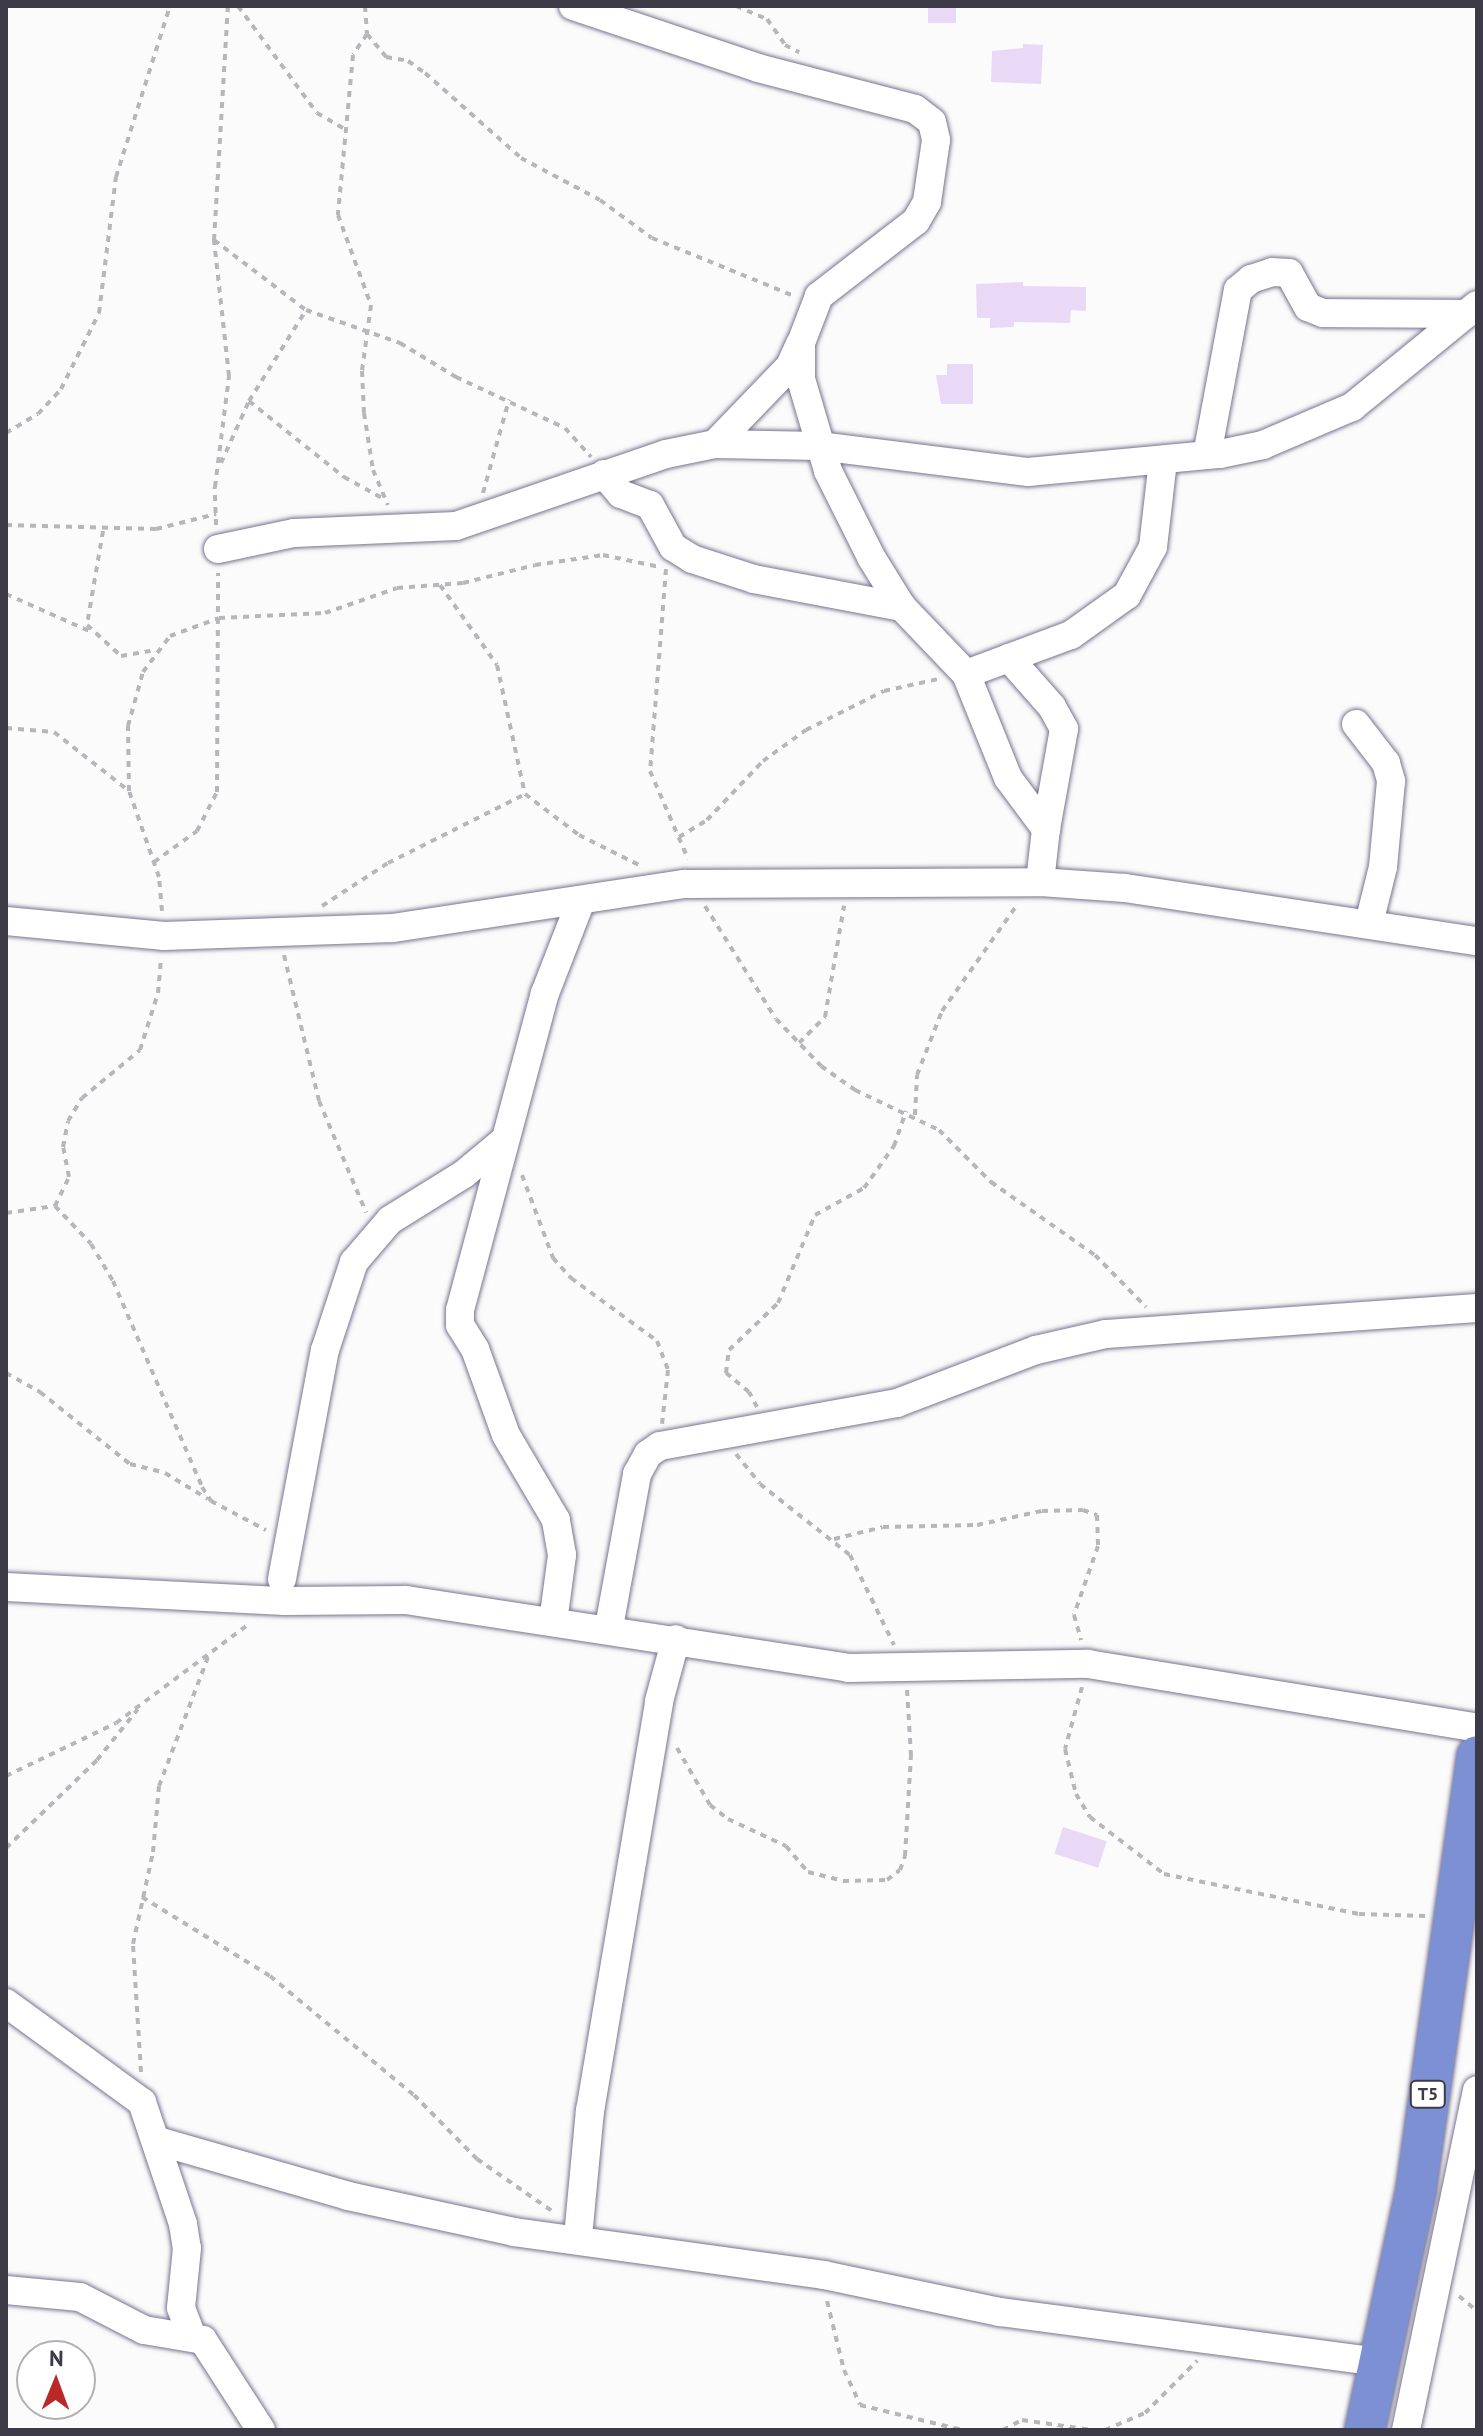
<!DOCTYPE html>
<html>
<head>
<meta charset="utf-8">
<style>
	body { margin:0 }
	#map { position:relative; width:1483px; height:2436px; overflow:hidden; background:#fbfbfb; font-family:"PT Sans",sans-serif }
	div>[style] { position:absolute }
	[style*='--x'] { left:calc(var(--x)*1px); top:calc(var(--y)*1px); width:calc(var(--w)*1px); rotate:calc(var(--a)*1deg) }
	.building>* { inset:0; background:#e9d9f6; transform-origin:0 0 }
	.path>* { height:4px; margin-top:-2px; transform-origin:0; background:repeating-linear-gradient(90deg,#b7b6bb 0 6px,transparent 0 12px) }
	.roads { filter:drop-shadow(0 0 2px #777490) drop-shadow(0 0 2px #777490) }
	.minor>* { height:28px; margin:-14px; padding:0 14px; transform-origin:14px; border-radius:14px; background:#fff }
	.highway>* { height:40px; margin:-20px; padding:0 20px; transform-origin:20px; border-radius:20px; background:#7c90d3 }
	span { translate:-50% -50%; white-space:nowrap; text-align:center; line-height:1.15; -webkit-text-stroke:7px #fff; paint-order:stroke }
	.shield-label span { padding:2px 6px; background:#fff; border:2px solid; border-radius:6px; -webkit-text-stroke-width:0 }
	.shield-label { font-size:18px; color:#3c3a47; font-weight:700 }
	.frame { position:absolute; inset:0; border:8px solid #3c3a47; pointer-events:none }
	.north { position:absolute; left:16px; top:2340px; width:80px; height:80px; box-sizing:border-box; background:#fff; border:2px solid #b1b0b5; border-radius:50%; rotate:1deg; font-size:22px; font-weight:700; line-height:32px; text-align:center; color:#3c3a47 }
	.north::after { content:''; display:block; margin:auto; width:28px; height:36px; background:#b92928; clip-path:polygon(50% 0,100% 100%,50% 72%,0 100%) }
</style>
</head>
<body>
<div id="map">
	<div class="building">
		<i style="left:928px;top:6px;width:28px;height:17px"></i>
		<i style="clip-path:polygon(1023px 44px,1043px 45px,1041px 84px,991px 82px,992px 51px,1023px 48px)"></i>
		<i style="clip-path:polygon(1023px 282px,1023px 286px,1086px 287px,1086px 311px,1071px 310px,1070px 323px,1014px 322px,1014px 327px,990px 328px,990px 318px,977px 318px,976px 284px)"></i>
		<i style="clip-path:polygon(947px 364px,973px 364px,973px 404px,941px 404px,936px 375px,947px 375px)"></i>
		<i style="left:1063px;top:1827px;width:46px;height:28px;rotate:18deg"></i>
	</div>
	<div class="path">
		<i style="--x:238;--y:6;--w:133;--a:53.6"></i>
		<i style="--x:317;--y:113;--w:30;--a:30"></i>
		<i style="--x:365;--y:6;--w:28;--a:86"></i>
		<i style="--x:367;--y:34;--w:30;--a:50"></i>
		<i style="--x:386;--y:57;--w:22;--a:10"></i>
		<i style="--x:408;--y:61;--w:21;--a:35"></i>
		<i style="--x:425;--y:73;--w:128;--a:41.5"></i>
		<i style="--x:521;--y:158;--w:89;--a:28"></i>
		<i style="--x:600;--y:200;--w:64;--a:36.2"></i>
		<i style="--x:652;--y:238;--w:153;--a:22.2"></i>
		<i style="--x:736;--y:6;--w:34;--a:23"></i>
		<i style="--x:767;--y:19;--w:32;--a:55"></i>
		<i style="--x:785;--y:45;--w:16;--a:27"></i>
		<i style="--x:367;--y:34;--w:25;--a:124"></i>
		<i style="--x:353;--y:55;--w:161;--a:95.4"></i>
		<i style="--x:338;--y:215;--w:96;--a:69.9"></i>
		<i style="--x:371;--y:305;--w:67;--a:97.8"></i>
		<i style="--x:362;--y:371;--w:42;--a:87.3"></i>
		<i style="--x:364;--y:413;--w:58;--a:81"></i>
		<i style="--x:373;--y:470;--w:38;--a:67"></i>
		<i style="--x:214;--y:240;--w:116;--a:37.3"></i>
		<i style="--x:306;--y:310;--w:100;--a:19.3"></i>
		<i style="--x:400;--y:343;--w:66;--a:31.3"></i>
		<i style="--x:456;--y:377;--w:120;--a:25.1"></i>
		<i style="--x:565;--y:428;--w:39;--a:48"></i>
		<i style="--x:249;--y:401;--w:122;--a:38.7"></i>
		<i style="--x:344;--y:477;--w:43;--a:28.9"></i>
		<i style="--x:6;--y:433;--w:37;--a:-31"></i>
		<i style="--x:38;--y:414;--w:34;--a:-47"></i>
		<i style="--x:61;--y:389;--w:85;--a:-63.4"></i>
		<i style="--x:99;--y:313;--w:137;--a:-82.9"></i>
		<i style="--x:116;--y:177;--w:179;--a:-72.5"></i>
		<i style="--x:221;--y:463;--w:68;--a:-65.7"></i>
		<i style="--x:249;--y:401;--w:107;--a:-57.9"></i>
		<i style="--x:483;--y:493;--w:97;--a:-74.4"></i>
		<i style="--x:6;--y:525;--w:150;--a:1.5"></i>
		<i style="--x:156;--y:529;--w:62;--a:-14"></i>
		<i style="--x:216;--y:525;--w:38;--a:-92"></i>
		<i style="--x:215;--y:487;--w:112;--a:-82.8"></i>
		<i style="--x:229;--y:376;--w:137;--a:-96.3"></i>
		<i style="--x:214;--y:240;--w:234;--a:-86.6"></i>
		<i style="--x:103;--y:531;--w:95;--a:99.7"></i>
		<i style="--x:87;--y:625;--w:46;--a:42.4"></i>
		<i style="--x:121;--y:656;--w:35;--a:-10"></i>
		<i style="--x:666;--y:569;--w:203;--a:94.5"></i>
		<i style="--x:650;--y:771;--w:96;--a:66.6"></i>
		<i style="--x:440;--y:585;--w:98;--a:54.5"></i>
		<i style="--x:497;--y:665;--w:132;--a:77.8"></i>
		<i style="--x:525;--y:794;--w:68;--a:37.2"></i>
		<i style="--x:579;--y:835;--w:69;--a:26.6"></i>
		<i style="--x:6;--y:594;--w:91;--a:24"></i>
		<i style="--x:6;--y:728;--w:48;--a:4.8"></i>
		<i style="--x:54;--y:732;--w:95;--a:38.2"></i>
		<i style="--x:679;--y:837;--w:33;--a:-31"></i>
		<i style="--x:707;--y:820;--w:81;--a:-46.5"></i>
		<i style="--x:763;--y:761;--w:53;--a:-35.8"></i>
		<i style="--x:806;--y:730;--w:87;--a:-26.6"></i>
		<i style="--x:884;--y:691;--w:55;--a:-12.5"></i>
		<i style="--x:154;--y:862;--w:53;--a:-35.8"></i>
		<i style="--x:197;--y:831;--w:44;--a:-62.9"></i>
		<i style="--x:217;--y:792;--w:219;--a:-89.7"></i>
		<i style="--x:322;--y:906;--w:79;--a:-33.1"></i>
		<i style="--x:388;--y:863;--w:153;--a:-26.7"></i>
		<i style="--x:705;--y:906;--w:133;--a:57.9"></i>
		<i style="--x:776;--y:1019;--w:65;--a:46.2"></i>
		<i style="--x:821;--y:1066;--w:42;--a:35.2"></i>
		<i style="--x:855;--y:1090;--w:93;--a:25.5"></i>
		<i style="--x:939;--y:1130;--w:74;--a:45"></i>
		<i style="--x:991;--y:1182;--w:127;--a:35.1"></i>
		<i style="--x:1095;--y:1255;--w:73;--a:45.6"></i>
		<i style="--x:162;--y:911;--w:34;--a:-95"></i>
		<i style="--x:159;--y:877;--w:91;--a:-109.2"></i>
		<i style="--x:129;--y:791;--w:65;--a:-90.9"></i>
		<i style="--x:128;--y:726;--w:56;--a:-74.5"></i>
		<i style="--x:143;--y:672;--w:45;--a:-53.1"></i>
		<i style="--x:170;--y:636;--w:52;--a:-20.2"></i>
		<i style="--x:219;--y:618;--w:106;--a:-2.7"></i>
		<i style="--x:325;--y:613;--w:76;--a:-19.1"></i>
		<i style="--x:397;--y:588;--w:66;--a:-4.3"></i>
		<i style="--x:463;--y:583;--w:74;--a:-14"></i>
		<i style="--x:535;--y:565;--w:69;--a:-8.4"></i>
		<i style="--x:603;--y:555;--w:58;--a:11.9"></i>
		<i style="--x:284;--y:955;--w:150;--a:76.5"></i>
		<i style="--x:319;--y:1101;--w:121;--a:67.1"></i>
		<i style="--x:799;--y:1043;--w:37;--a:-45"></i>
		<i style="--x:825;--y:1017;--w:113;--a:-80.3"></i>
		<i style="--x:915;--y:1115;--w:40;--a:-87.1"></i>
		<i style="--x:917;--y:1075;--w:69;--a:-68.7"></i>
		<i style="--x:942;--y:1011;--w:130;--a:-54.7"></i>
		<i style="--x:522;--y:1175;--w:89;--a:69.5"></i>
		<i style="--x:553;--y:1258;--w:27;--a:48"></i>
		<i style="--x:571;--y:1278;--w:107;--a:36.2"></i>
		<i style="--x:657;--y:1341;--w:31;--a:69"></i>
		<i style="--x:668;--y:1370;--w:54;--a:96.3"></i>
		<i style="--x:55;--y:1206;--w:32;--a:-64"></i>
		<i style="--x:69;--y:1177;--w:31;--a:-101"></i>
		<i style="--x:63;--y:1147;--w:26;--a:-79"></i>
		<i style="--x:68;--y:1121;--w:27;--a:-59"></i>
		<i style="--x:82;--y:1098;--w:75;--a:-39.6"></i>
		<i style="--x:140;--y:1050;--w:60;--a:-72.5"></i>
		<i style="--x:158;--y:993;--w:33;--a:-85"></i>
		<i style="--x:6;--y:1213;--w:49;--a:-8.1"></i>
		<i style="--x:55;--y:1206;--w:52;--a:46.5"></i>
		<i style="--x:91;--y:1244;--w:43;--a:59.3"></i>
		<i style="--x:113;--y:1281;--w:224;--a:66.6"></i>
		<i style="--x:202;--y:1487;--w:17;--a:57"></i>
		<i style="--x:211;--y:1501;--w:62;--a:27.8"></i>
		<i style="--x:6;--y:1373;--w:39;--a:29"></i>
		<i style="--x:40;--y:1392;--w:115;--a:38.7"></i>
		<i style="--x:130;--y:1464;--w:36;--a:14"></i>
		<i style="--x:165;--y:1473;--w:50;--a:31.2"></i>
		<i style="--x:757;--y:1407;--w:17;--a:-118"></i>
		<i style="--x:749;--y:1392;--w:30;--a:-140"></i>
		<i style="--x:726;--y:1373;--w:23;--a:-83"></i>
		<i style="--x:729;--y:1350;--w:68;--a:-43.8"></i>
		<i style="--x:778;--y:1303;--w:95;--a:-67.2"></i>
		<i style="--x:815;--y:1215;--w:56;--a:-28.9"></i>
		<i style="--x:864;--y:1188;--w:52;--a:-54.5"></i>
		<i style="--x:894;--y:1146;--w:37;--a:-71"></i>
		<i style="--x:736;--y:1454;--w:38;--a:51"></i>
		<i style="--x:760;--y:1484;--w:115;--a:38.3"></i>
		<i style="--x:850;--y:1555;--w:100;--a:63.9"></i>
		<i style="--x:834;--y:1539;--w:50;--a:-13.8"></i>
		<i style="--x:883;--y:1527;--w:94;--a:-1.2"></i>
		<i style="--x:977;--y:1525;--w:66;--a:-12.2"></i>
		<i style="--x:1042;--y:1511;--w:41;--a:-1.4"></i>
		<i style="--x:1083;--y:1510;--w:15;--a:20"></i>
		<i style="--x:1097;--y:1515;--w:31;--a:88"></i>
		<i style="--x:1098;--y:1546;--w:73;--a:109.2"></i>
		<i style="--x:1074;--y:1615;--w:26;--a:74"></i>
		<i style="--x:1082;--y:1687;--w:64;--a:105.3"></i>
		<i style="--x:1065;--y:1749;--w:46;--a:76.3"></i>
		<i style="--x:1076;--y:1794;--w:27;--a:59"></i>
		<i style="--x:1090;--y:1817;--w:93;--a:37.6"></i>
		<i style="--x:1164;--y:1874;--w:199;--a:11.6"></i>
		<i style="--x:1359;--y:1914;--w:67;--a:1.7"></i>
		<i style="--x:677;--y:1748;--w:66;--a:59.9"></i>
		<i style="--x:710;--y:1805;--w:23;--a:38"></i>
		<i style="--x:728;--y:1819;--w:64;--a:25"></i>
		<i style="--x:786;--y:1846;--w:34;--a:50"></i>
		<i style="--x:808;--y:1872;--w:36;--a:14"></i>
		<i style="--x:843;--y:1881;--w:44;--a:-1.3"></i>
		<i style="--x:887;--y:1880;--w:16;--a:-38"></i>
		<i style="--x:900;--y:1870;--w:15;--a:-70"></i>
		<i style="--x:905;--y:1856;--w:100;--a:-86.6"></i>
		<i style="--x:911;--y:1756;--w:68;--a:-93.4"></i>
		<i style="--x:6;--y:1776;--w:122;--a:-25.7"></i>
		<i style="--x:116;--y:1723;--w:166;--a:-36.7"></i>
		<i style="--x:6;--y:1848;--w:127;--a:-44"></i>
		<i style="--x:97;--y:1760;--w:65;--a:-51.2"></i>
		<i style="--x:142;--y:1897;--w:150;--a:31.7"></i>
		<i style="--x:270;--y:1976;--w:187;--a:39.6"></i>
		<i style="--x:414;--y:2095;--w:90;--a:45.5"></i>
		<i style="--x:477;--y:2159;--w:95;--a:34.7"></i>
		<i style="--x:141;--y:2072;--w:128;--a:-93.6"></i>
		<i style="--x:133;--y:1944;--w:94;--a:-77.7"></i>
		<i style="--x:153;--y:1852;--w:66;--a:-84.8"></i>
		<i style="--x:159;--y:1786;--w:138;--a:-69.2"></i>
		<i style="--x:1459;--y:2296;--w:23;--a:40"></i>
		<i style="--x:827;--y:2301;--w:71;--a:76.2"></i>
		<i style="--x:844;--y:2370;--w:38;--a:65"></i>
		<i style="--x:860;--y:2405;--w:105;--a:13.8"></i>
		<i style="--x:1003;--y:2430;--w:21;--a:-28"></i>
		<i style="--x:1022;--y:2420;--w:71;--a:8.1"></i>
		<i style="--x:1105;--y:2430;--w:43;--a:-23"></i>
		<i style="--x:1145;--y:2413;--w:74;--a:-45"></i>
	</div>
	<div class="roads">
		<div class="minor">
			<i style="--x:573;--y:6;--w:195;--a:18.5"></i>
			<i style="--x:758;--y:68;--w:162;--a:14.6"></i>
			<i style="--x:915;--y:109;--w:21;--a:37"></i>
			<i style="--x:932;--y:122;--w:18;--a:77"></i>
			<i style="--x:936;--y:140;--w:63;--a:98.3"></i>
			<i style="--x:927;--y:202;--w:22;--a:120"></i>
			<i style="--x:916;--y:221;--w:123;--a:142.3"></i>
			<i style="--x:819;--y:296;--w:50;--a:111"></i>
			<i style="--x:801;--y:343;--w:36;--a:90"></i>
			<i style="--x:801;--y:379;--w:96;--a:73.6"></i>
			<i style="--x:828;--y:471;--w:96;--a:63.4"></i>
			<i style="--x:871;--y:557;--w:59;--a:58.2"></i>
			<i style="--x:902;--y:607;--w:93;--a:46.3"></i>
			<i style="--x:966;--y:674;--w:112;--a:68"></i>
			<i style="--x:1008;--y:778;--w:64;--a:53.3"></i>
			<i style="--x:1046;--y:829;--w:53;--a:96.5"></i>
			<i style="--x:715;--y:444;--w:108;--a:-46.1"></i>
			<i style="--x:790;--y:366;--w:24;--a:-66"></i>
			<i style="--x:1207;--y:455;--w:168;--a:-79.4"></i>
			<i style="--x:1238;--y:290;--w:17;--a:-40"></i>
			<i style="--x:1251;--y:279;--w:22;--a:-18"></i>
			<i style="--x:1272;--y:272;--w:17;--a:3"></i>
			<i style="--x:1289;--y:273;--w:39;--a:61"></i>
			<i style="--x:1308;--y:307;--w:16;--a:22"></i>
			<i style="--x:1323;--y:313;--w:143;--a:0.4"></i>
			<i style="--x:604;--y:474;--w:26;--a:50"></i>
			<i style="--x:621;--y:494;--w:31;--a:21"></i>
			<i style="--x:650;--y:505;--w:48;--a:61.3"></i>
			<i style="--x:673;--y:547;--w:22;--a:32"></i>
			<i style="--x:692;--y:559;--w:65;--a:17.9"></i>
			<i style="--x:754;--y:579;--w:151;--a:10.7"></i>
			<i style="--x:218;--y:549;--w:78;--a:-11.9"></i>
			<i style="--x:294;--y:533;--w:162;--a:-2.5"></i>
			<i style="--x:456;--y:526;--w:222;--a:-18.9"></i>
			<i style="--x:666;--y:454;--w:50;--a:-11.5"></i>
			<i style="--x:715;--y:444;--w:104;--a:1.1"></i>
			<i style="--x:819;--y:446;--w:211;--a:7.1"></i>
			<i style="--x:1028;--y:472;--w:193;--a:-5.4"></i>
			<i style="--x:1220;--y:454;--w:44;--a:-11.8"></i>
			<i style="--x:1263;--y:445;--w:97;--a:-23.1"></i>
			<i style="--x:1352;--y:407;--w:161;--a:-39.2"></i>
			<i style="--x:1009;--y:658;--w:65;--a:48.7"></i>
			<i style="--x:1052;--y:707;--w:25;--a:61"></i>
			<i style="--x:1064;--y:729;--w:102;--a:100.2"></i>
			<i style="--x:966;--y:674;--w:112;--a:-20.4"></i>
			<i style="--x:1071;--y:635;--w:69;--a:-35.5"></i>
			<i style="--x:1127;--y:595;--w:55;--a:-61.6"></i>
			<i style="--x:1153;--y:547;--w:88;--a:-83.4"></i>
			<i style="--x:1356;--y:724;--w:49;--a:52.4"></i>
			<i style="--x:1386;--y:763;--w:19;--a:74"></i>
			<i style="--x:1391;--y:781;--w:86;--a:95.3"></i>
			<i style="--x:1383;--y:867;--w:58;--a:104"></i>
			<i style="--x:6;--y:921;--w:159;--a:5.4"></i>
			<i style="--x:164;--y:936;--w:229;--a:-2"></i>
			<i style="--x:393;--y:928;--w:294;--a:-8.6"></i>
			<i style="--x:684;--y:884;--w:356;--a:-0.3"></i>
			<i style="--x:1040;--y:882;--w:85;--a:4"></i>
			<i style="--x:1125;--y:888;--w:356;--a:8.6"></i>
			<i style="--x:282;--y:1579;--w:233;--a:-79.4"></i>
			<i style="--x:325;--y:1350;--w:93;--a:-71.8"></i>
			<i style="--x:354;--y:1262;--w:55;--a:-49.4"></i>
			<i style="--x:390;--y:1220;--w:87;--a:-31.9"></i>
			<i style="--x:464;--y:1174;--w:53;--a:-39.7"></i>
			<i style="--x:6;--y:1587;--w:279;--a:2.9"></i>
			<i style="--x:285;--y:1601;--w:121;--a:-0.5"></i>
			<i style="--x:406;--y:1600;--w:447;--a:8.7"></i>
			<i style="--x:848;--y:1668;--w:240;--a:-1"></i>
			<i style="--x:1088;--y:1664;--w:394;--a:9.3"></i>
			<i style="--x:553;--y:1622;--w:68;--a:-82.3"></i>
			<i style="--x:562;--y:1555;--w:36;--a:-100"></i>
			<i style="--x:556;--y:1520;--w:99;--a:-120.5"></i>
			<i style="--x:506;--y:1435;--w:91;--a:-109.8"></i>
			<i style="--x:475;--y:1349;--w:28;--a:-122"></i>
			<i style="--x:460;--y:1325;--w:15;--a:-90"></i>
			<i style="--x:460;--y:1310;--w:328;--a:-75"></i>
			<i style="--x:545;--y:993;--w:97;--a:-68.7"></i>
			<i style="--x:609;--y:1627;--w:156;--a:-79.6"></i>
			<i style="--x:637;--y:1474;--w:23;--a:-61"></i>
			<i style="--x:648;--y:1454;--w:14;--a:-34"></i>
			<i style="--x:660;--y:1446;--w:241;--a:-10.3"></i>
			<i style="--x:897;--y:1403;--w:149;--a:-20.9"></i>
			<i style="--x:1036;--y:1350;--w:72;--a:-12.9"></i>
			<i style="--x:1106;--y:1334;--w:372;--a:-4"></i>
			<i style="--x:6;--y:2003;--w:168;--a:36.1"></i>
			<i style="--x:142;--y:2102;--w:129;--a:71.4"></i>
			<i style="--x:183;--y:2224;--w:24;--a:81"></i>
			<i style="--x:187;--y:2248;--w:60;--a:95.7"></i>
			<i style="--x:181;--y:2308;--w:30;--a:69"></i>
			<i style="--x:158;--y:2141;--w:198;--a:16.1"></i>
			<i style="--x:348;--y:2196;--w:170;--a:12.2"></i>
			<i style="--x:514;--y:2232;--w:313;--a:7.9"></i>
			<i style="--x:824;--y:2275;--w:180;--a:11.9"></i>
			<i style="--x:1000;--y:2312;--w:383;--a:7.5"></i>
			<i style="--x:578;--y:2237;--w:127;--a:-84.6"></i>
			<i style="--x:590;--y:2111;--w:416;--a:-80.4"></i>
			<i style="--x:659;--y:1701;--w:64;--a:-74.7"></i>
			<i style="--x:6;--y:2290;--w:74;--a:5.4"></i>
			<i style="--x:80;--y:2297;--w:72;--a:27.3"></i>
			<i style="--x:144;--y:2330;--w:60;--a:9.6"></i>
			<i style="--x:203;--y:2340;--w:107;--a:57.2"></i>
			<i style="--x:1406;--y:2430;--w:347;--a:-78.2"></i>
		</div>
		<div class="highway">
			<i style="--x:1365;--y:2430;--w:245;--a:-78"></i>
			<i style="--x:1416;--y:2190;--w:438;--a:-82"></i>
		</div>
	</div>
	<div class="shield-label">
		<span style="left:1428px;top:2094px">T5</span>
	</div>
	<div class="frame"></div>
	<div class="north">N</div>
</div>
</body>
</html>
